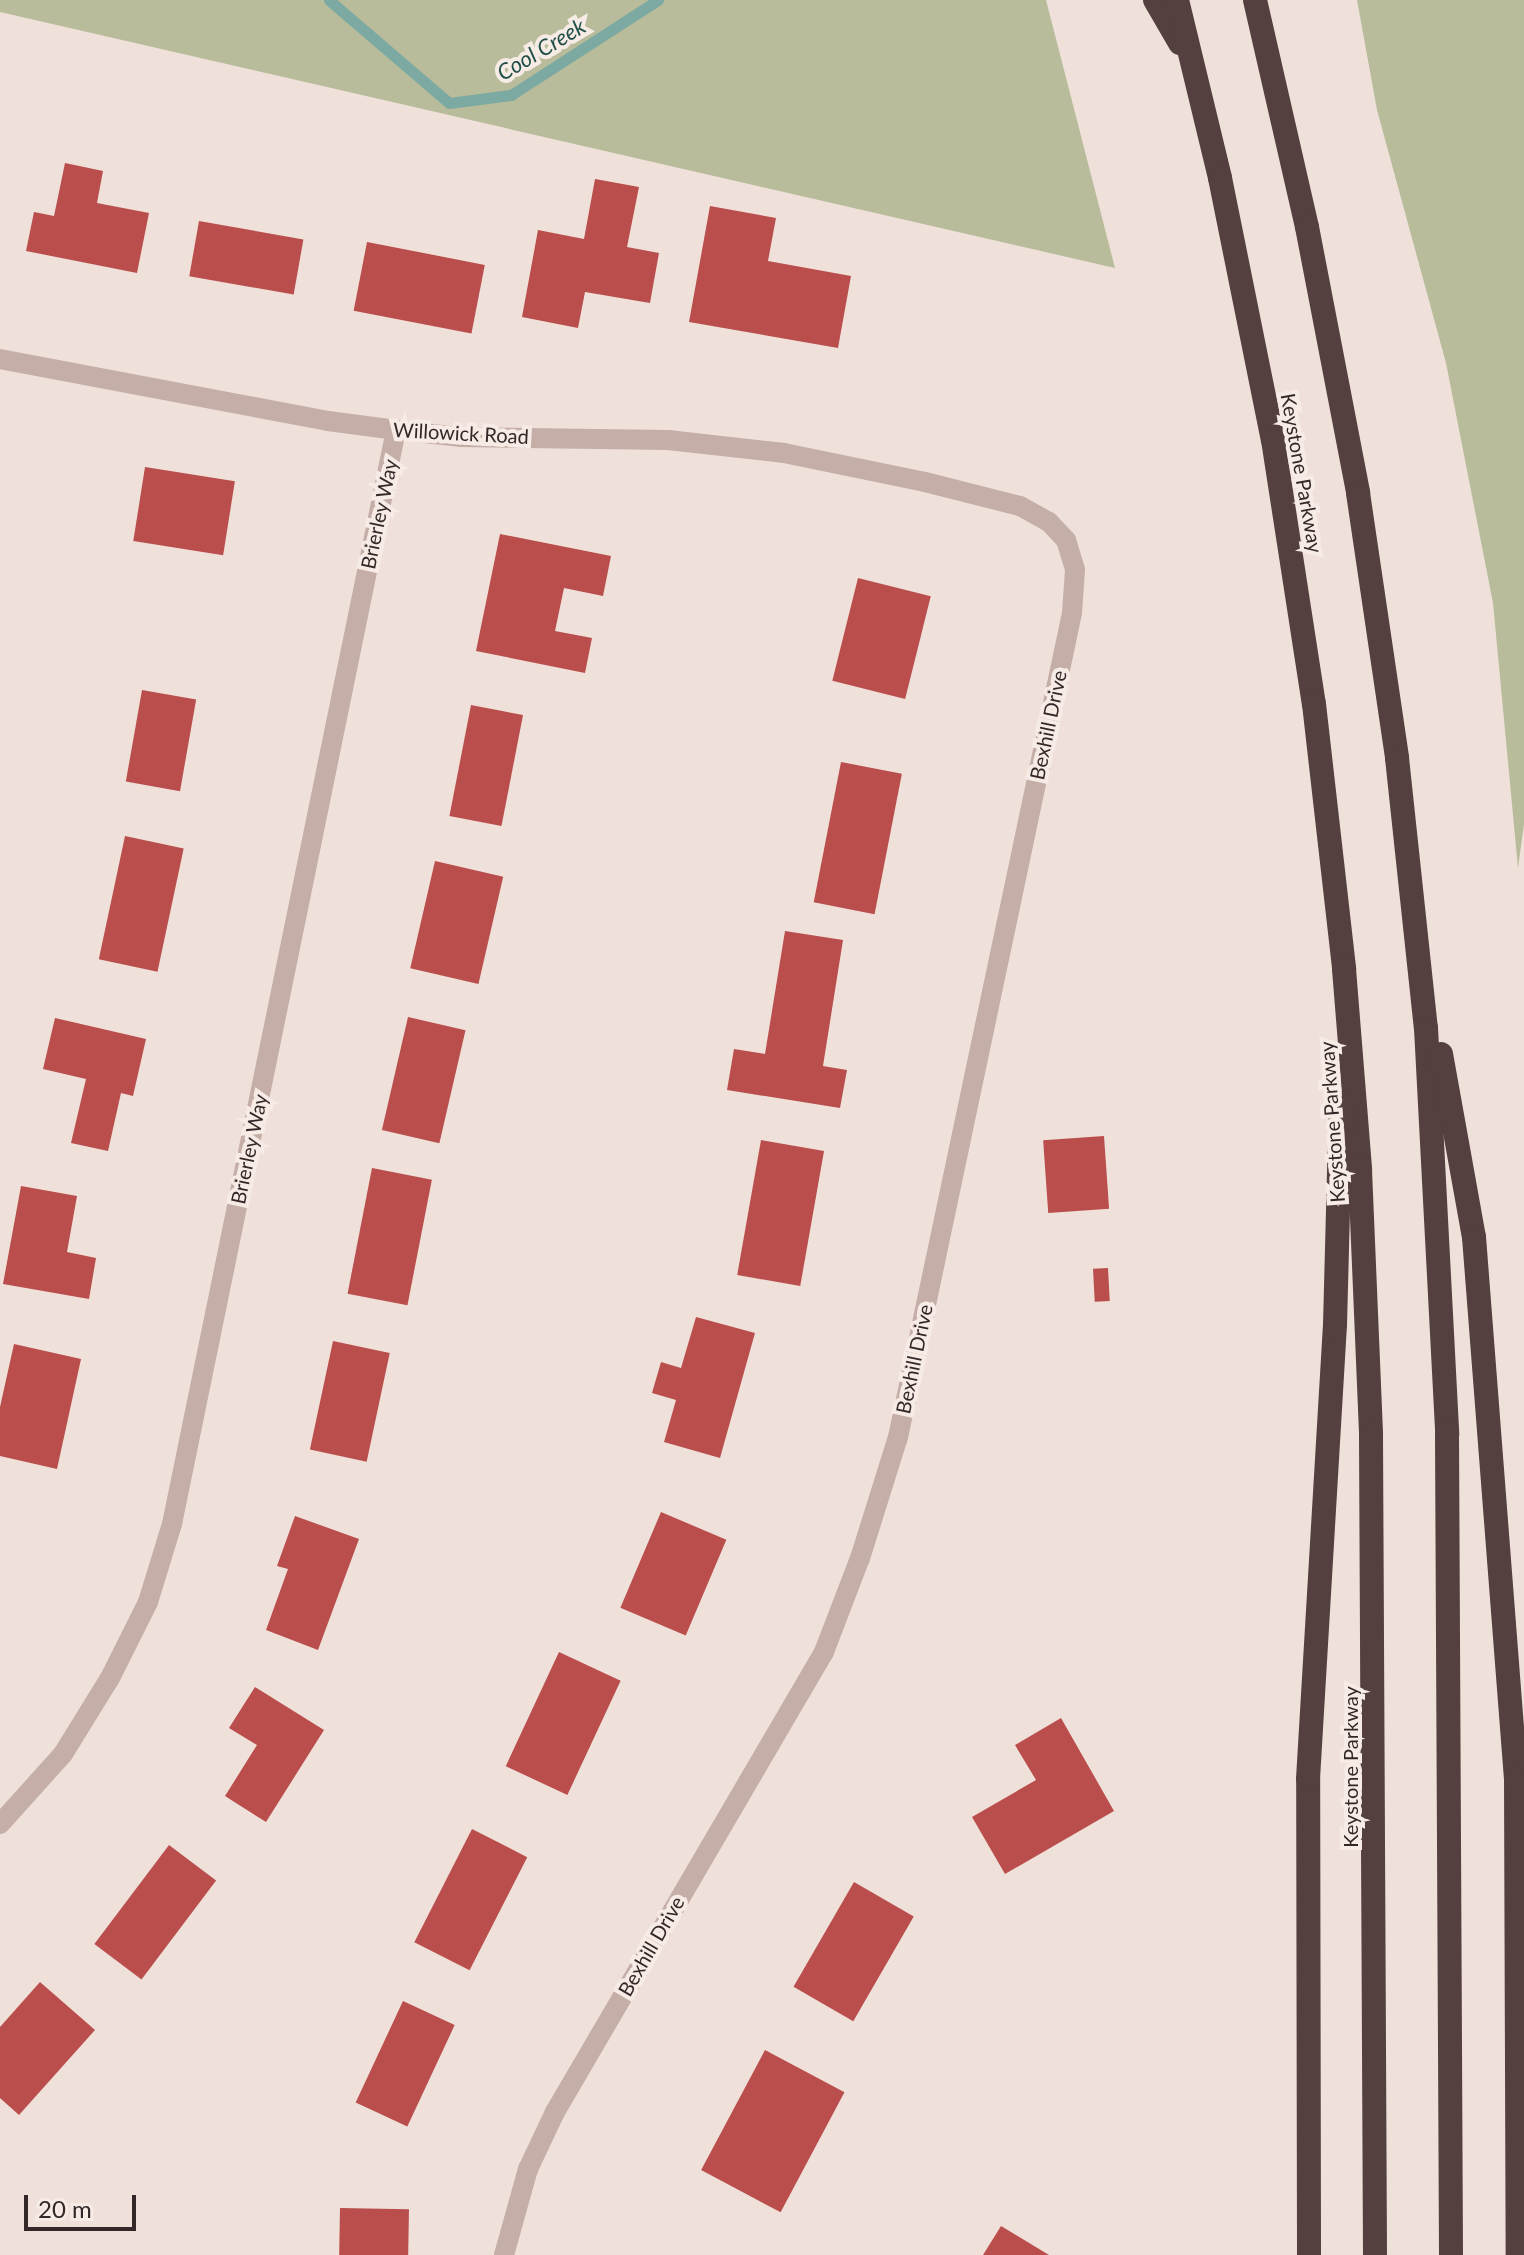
<!DOCTYPE html>
<html>
<head>
<meta charset="utf-8">
<style>
	body { margin:0 }
	#map { position:relative; width:1524px; height:2255px; overflow:hidden; background:#efe0da; font-family:Lato,sans-serif }
	div>[style] { position:absolute }
	[style*='--x'] { left:calc(var(--x)*1px); top:calc(var(--y)*1px); width:calc(var(--w)*1px); rotate:calc(var(--a)*1deg) }
	.green>* { inset:0; background:#b8bc9b }
	.stream>* { height:11px; margin:-5.5px; padding:0 5.5px; transform-origin:5.5px; border-radius:5.5px; background:#7ca9a1 }
	.building>* { inset:0; background:#ba4e4c; transform-origin:0 0 }
	.minor>* { height:20px; margin:-10px; padding:0 10px; transform-origin:10px; border-radius:10px; background:#c5aea7 }
	.motorway>* { height:24px; margin:-12px; padding:0 12px; transform-origin:12px; border-radius:12px; background:#53403f }
	span { translate:-50% -50%; white-space:nowrap; text-align:center; line-height:1.15; -webkit-text-stroke:8px #f7ebe6; paint-order:stroke }
	.street-label { font-size:20px; color:#332827 }
	.water-label { font-size:22px; color:#215049; font-style:italic }
	.scale { position:absolute; left:24px; top:2195px; width:112px; height:36px; box-sizing:border-box; border:4px solid #332827; border-top:0; padding-left:10px; font-size:24px; line-height:28px; white-space:nowrap; color:#332827; -webkit-text-stroke:6px #f7ebe6; paint-order:stroke }
</style>
</head>
<body>
<div id="map">
	<div class="green">
		<i style="clip-path:polygon(0 0,1046px 0,1115px 268px,0 12px)"></i>
		<i style="clip-path:polygon(1357px 0,1524px 0,1524px 824px,1518px 868px,1493px 603px,1446px 363px,1377px 110px)"></i>
	</div>
	<div class="stream">
		<i style="--x:329;--y:0;--w:158;--a:40.6"></i>
		<i style="--x:449;--y:103;--w:63;--a:-7.4"></i>
		<i style="--x:511;--y:95;--w:175;--a:-32.9"></i>
	</div>
	<div class="building">
		<i style="clip-path:polygon(65px 163px,103px 171px,97px 203px,149px 213px,137px 273px,26px 251px,34px 212px,54px 216px)"></i>
		<i style="clip-path:polygon(595px 179px,639px 187px,627px 247px,659px 253px,650px 303px,585px 292px,578px 328px,522px 317px,538px 230px,584px 239px)"></i>
		<i style="clip-path:polygon(710px 206px,776px 218px,768px 261px,851px 276px,838px 348px,689px 322px)"></i>
		<i style="left:199px;top:221px;width:106px;height:56px;rotate:10deg"></i>
		<i style="left:367px;top:242px;width:120px;height:70px;rotate:11deg"></i>
		<i style="left:145px;top:467px;width:91px;height:75px;rotate:9deg"></i>
		<i style="clip-path:polygon(500px 534px,611px 556px,603px 596px,564px 588px,555px 631px,592px 638px,585px 673px,476px 651px)"></i>
		<i style="left:858px;top:578px;width:75px;height:106px;rotate:14deg"></i>
		<i style="left:142px;top:690px;width:55px;height:93px;rotate:10deg"></i>
		<i style="left:471px;top:705px;width:53px;height:113px;rotate:11deg"></i>
		<i style="left:841px;top:762px;width:62px;height:143px;rotate:11deg"></i>
		<i style="left:125px;top:836px;width:60px;height:126px;rotate:12deg"></i>
		<i style="left:435px;top:861px;width:70px;height:110px;rotate:13deg"></i>
		<i style="clip-path:polygon(785px 931px,843px 940px,823px 1066px,847px 1070px,840px 1108px,727px 1090px,734px 1049px,765px 1054px)"></i>
		<i style="left:408px;top:1017px;width:59px;height:116px;rotate:13deg"></i>
		<i style="clip-path:polygon(55px 1018px,146px 1039px,133px 1096px,121px 1093px,108px 1151px,71px 1143px,86px 1079px,43px 1069px)"></i>
		<i style="left:1104px;top:1136px;width:73px;height:61px;rotate:86deg"></i>
		<i style="left:761px;top:1140px;width:64px;height:137px;rotate:10deg"></i>
		<i style="left:372px;top:1168px;width:61px;height:128px;rotate:11deg"></i>
		<i style="clip-path:polygon(21px 1186px,77px 1196px,67px 1252px,96px 1258px,89px 1299px,3px 1284px)"></i>
		<i style="left:1108px;top:1268px;width:33px;height:15px;rotate:87deg"></i>
		<i style="clip-path:polygon(696px 1317px,755px 1333px,720px 1458px,664px 1442px,676px 1400px,652px 1393px,661px 1362px,681px 1368px)"></i>
		<i style="left:333px;top:1341px;width:58px;height:111px;rotate:12deg"></i>
		<i style="clip-path:polygon(14px 1344px,81px 1359px,57px 1469px,0 1456px,0 1407px)"></i>
		<i style="left:661px;top:1512px;width:71px;height:104px;rotate:23deg"></i>
		<i style="clip-path:polygon(295px 1516px,359px 1539px,318px 1650px,266px 1630px,288px 1569px,277px 1566px)"></i>
		<i style="left:559px;top:1652px;width:68px;height:126px;rotate:25deg"></i>
		<i style="clip-path:polygon(255px 1687px,324px 1730px,266px 1822px,225px 1796px,257px 1745px,229px 1728px)"></i>
		<i style="clip-path:polygon(1061px 1718px,1114px 1811px,1005px 1874px,972px 1817px,1036px 1780px,1015px 1745px)"></i>
		<i style="left:472px;top:1829px;width:62px;height:127px;rotate:27deg"></i>
		<i style="left:169px;top:1845px;width:59px;height:124px;rotate:37deg"></i>
		<i style="left:854px;top:1882px;width:69px;height:121px;rotate:30deg"></i>
		<i style="clip-path:polygon(40px 1982px,95px 2030px,19px 2115px,0 2098px,0 2027px)"></i>
		<i style="left:403px;top:2001px;width:57px;height:112px;rotate:25deg"></i>
		<i style="left:765px;top:2050px;width:90px;height:136px;rotate:28deg"></i>
		<i style="left:340px;top:2208px;width:69px;height:47px;rotate:1deg"></i>
		<i style="clip-path:polygon(1001px 2226px,1049px 2255px,983px 2255px)"></i>
	</div>
	<div class="minor">
		<i style="--x:0;--y:359;--w:334;--a:10.7"></i>
		<i style="--x:328;--y:421;--w:69;--a:7.5"></i>
		<i style="--x:396;--y:430;--w:64;--a:6.2"></i>
		<i style="--x:460;--y:437;--w:208;--a:0.8"></i>
		<i style="--x:668;--y:440;--w:117;--a:6.4"></i>
		<i style="--x:784;--y:453;--w:144;--a:11.6"></i>
		<i style="--x:925;--y:482;--w:98;--a:14.2"></i>
		<i style="--x:1020;--y:506;--w:33;--a:29"></i>
		<i style="--x:1049;--y:522;--w:25;--a:47"></i>
		<i style="--x:1066;--y:540;--w:31;--a:73"></i>
		<i style="--x:1075;--y:570;--w:43;--a:94"></i>
		<i style="--x:1072;--y:613;--w:842;--a:101.92"></i>
		<i style="--x:898;--y:1437;--w:127;--a:107.4"></i>
		<i style="--x:860;--y:1558;--w:101;--a:111"></i>
		<i style="--x:824;--y:1652;--w:533;--a:120.32"></i>
		<i style="--x:555;--y:2112;--w:63;--a:115.3"></i>
		<i style="--x:528;--y:2169;--w:89;--a:105.6"></i>
		<i style="--x:0;--y:1824;--w:94;--a:-48"></i>
		<i style="--x:63;--y:1754;--w:89;--a:-58.3"></i>
		<i style="--x:110;--y:1678;--w:85;--a:-63.4"></i>
		<i style="--x:148;--y:1602;--w:82;--a:-72.9"></i>
		<i style="--x:172;--y:1524;--w:1117;--a:-78.43"></i>
	</div>
	<div class="motorway">
		<i style="--x:1155;--y:0;--w:50;--a:59.8"></i>
		<i style="--x:1177;--y:0;--w:183;--a:76.4"></i>
		<i style="--x:1220;--y:178;--w:267;--a:78.6"></i>
		<i style="--x:1273;--y:440;--w:267;--a:81.2"></i>
		<i style="--x:1314;--y:704;--w:267;--a:83.5"></i>
		<i style="--x:1344;--y:969;--w:202;--a:85.4"></i>
		<i style="--x:1360;--y:1170;--w:265;--a:87.6"></i>
		<i style="--x:1371;--y:1435;--w:820;--a:89.72"></i>
		<i style="--x:1255;--y:0;--w:233;--a:77.1"></i>
		<i style="--x:1307;--y:227;--w:271;--a:79.1"></i>
		<i style="--x:1358;--y:493;--w:268;--a:81.6"></i>
		<i style="--x:1397;--y:758;--w:272;--a:83.9"></i>
		<i style="--x:1426;--y:1028;--w:407;--a:87"></i>
		<i style="--x:1447;--y:1434;--w:821;--a:89.72"></i>
		<i style="--x:1441;--y:1054;--w:186;--a:79.8"></i>
		<i style="--x:1474;--y:1237;--w:544;--a:85.57"></i>
		<i style="--x:1516;--y:1779;--w:476;--a:89.8"></i>
		<i style="--x:1309;--y:2255;--w:476;--a:-90.1"></i>
		<i style="--x:1308;--y:1779;--w:455;--a:-86.6"></i>
		<i style="--x:1335;--y:1325;--w:222;--a:-88.5"></i>
	</div>
	<div class="street-label">
		<span style="left:461px;top:433px;rotate:3deg">Willowick Road</span>
		<span style="left:1302px;top:473px;rotate:80deg">Keystone Parkway</span>
		<span style="left:379px;top:514px;rotate:-78deg">Brierley Way</span>
		<span style="left:1048px;top:725px;rotate:-78deg">Bexhill Drive</span>
		<span style="left:1332px;top:1122px;rotate:-94deg">Keystone Parkway</span>
		<span style="left:249px;top:1149px;rotate:-78deg">Brierley Way</span>
		<span style="left:914px;top:1359px;rotate:-78deg">Bexhill Drive</span>
		<span style="left:1350px;top:1767px;rotate:-90deg">Keystone Parkway</span>
		<span style="left:651px;top:1946px;rotate:-60deg">Bexhill Drive</span>
	</div>
	<div class="water-label">
		<span style="left:541px;top:49px;rotate:-31deg">Cool Creek</span>
	</div>
	<div class="scale">20 m</div>
</div>
</body>
</html>
